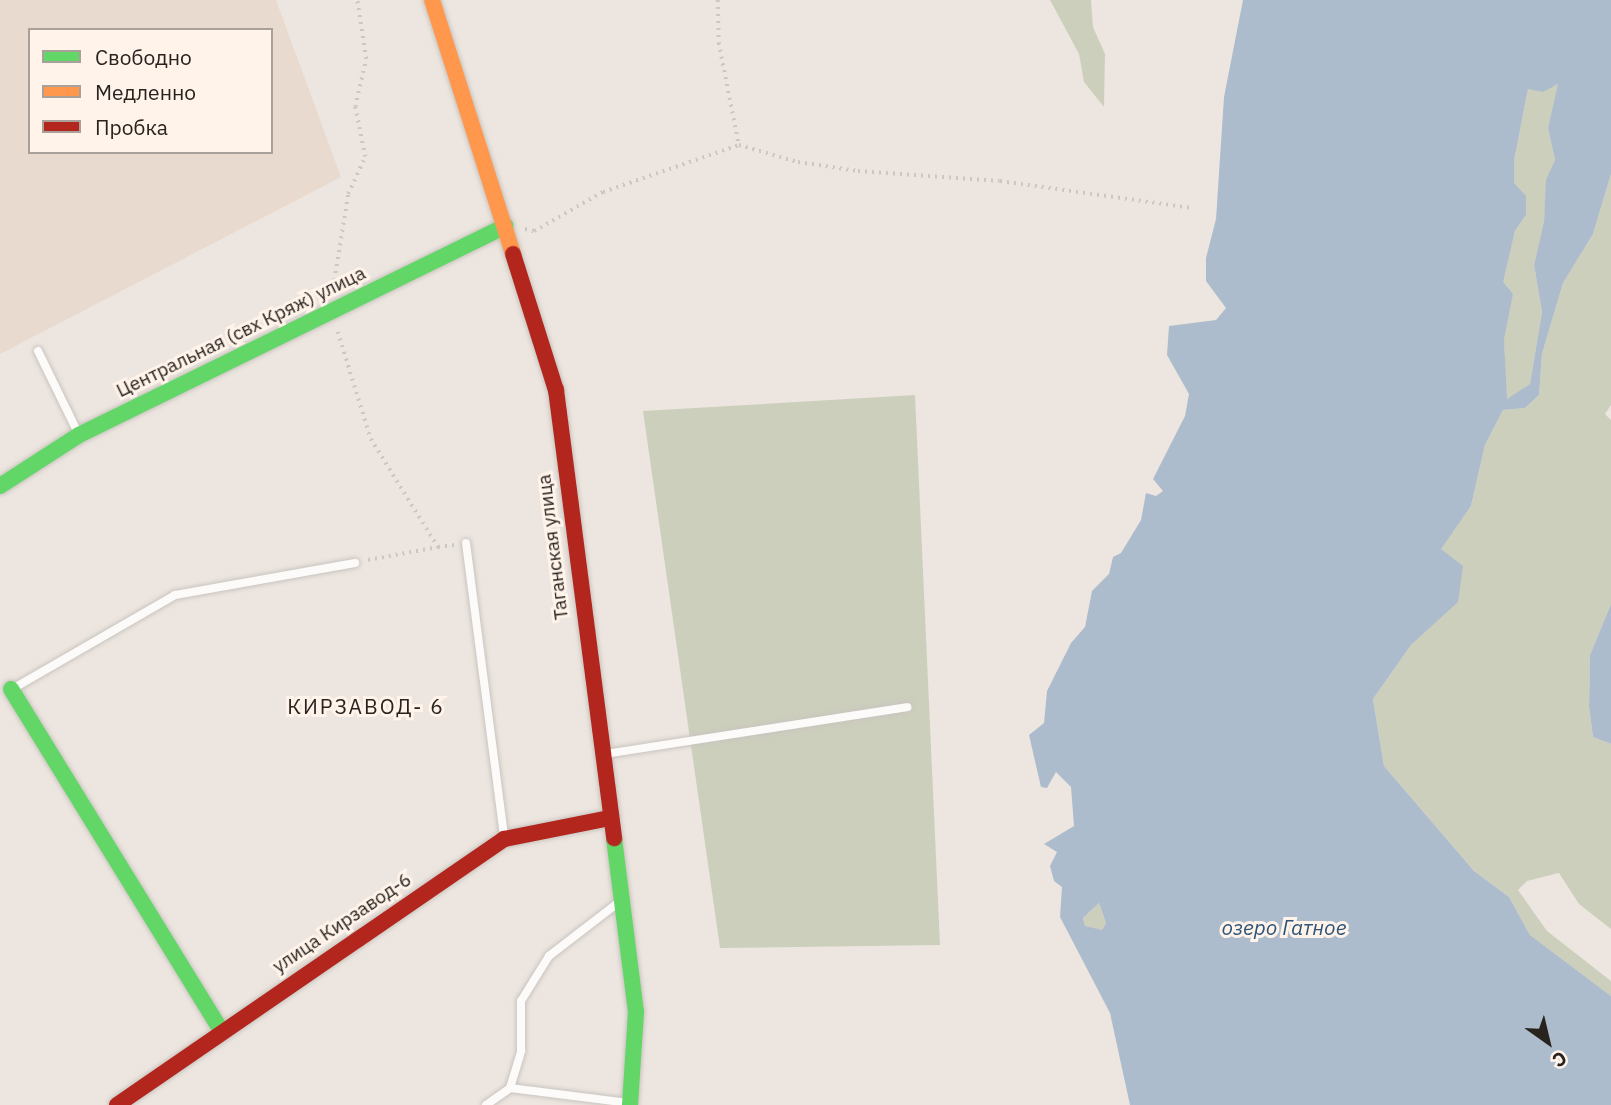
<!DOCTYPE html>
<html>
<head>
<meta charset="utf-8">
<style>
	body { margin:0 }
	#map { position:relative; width:1611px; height:1105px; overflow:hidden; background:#ede6e0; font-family:"IBM Plex Sans",sans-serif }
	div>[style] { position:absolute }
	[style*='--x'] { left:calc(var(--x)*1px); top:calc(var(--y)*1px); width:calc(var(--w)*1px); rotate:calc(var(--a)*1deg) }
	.built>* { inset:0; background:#e8dace }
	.green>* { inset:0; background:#cdcfbd }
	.water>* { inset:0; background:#adbccc }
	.path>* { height:3.5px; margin-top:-1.75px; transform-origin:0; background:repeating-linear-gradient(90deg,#cac7c4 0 2px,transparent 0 7px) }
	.roads { filter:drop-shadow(0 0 2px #c9c4bf) drop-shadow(0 0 2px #c9c4bf) }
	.lane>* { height:8px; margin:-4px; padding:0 4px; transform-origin:4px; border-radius:4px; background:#fcfbfa }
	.fast>* { height:16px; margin:-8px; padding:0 8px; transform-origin:8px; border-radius:8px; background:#63d668 }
	.slow>* { height:16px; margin:-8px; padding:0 8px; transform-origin:8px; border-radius:8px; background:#ff974d }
	.jam>* { height:16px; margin:-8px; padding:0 8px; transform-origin:8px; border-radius:8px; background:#b3261e }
	span { translate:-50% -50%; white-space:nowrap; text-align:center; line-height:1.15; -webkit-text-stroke:6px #fff3ea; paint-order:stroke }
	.street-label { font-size:19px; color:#28231f }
	.neighbourhood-label { font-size:21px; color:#28231f; letter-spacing:2px }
	.water-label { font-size:21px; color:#2d547a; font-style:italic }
	.legend { position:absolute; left:28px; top:28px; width:245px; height:126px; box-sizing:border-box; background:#fff3ea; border:2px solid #a9a099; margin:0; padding:9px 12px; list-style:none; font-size:21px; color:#28231f }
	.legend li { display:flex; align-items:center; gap:14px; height:35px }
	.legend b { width:35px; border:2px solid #a9a099 }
	.north { position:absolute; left:1513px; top:1007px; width:70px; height:70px; -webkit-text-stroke:5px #fff3ea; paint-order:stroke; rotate:146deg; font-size:19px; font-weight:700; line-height:28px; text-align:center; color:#28231f }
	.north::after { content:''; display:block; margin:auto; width:24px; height:32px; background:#28231f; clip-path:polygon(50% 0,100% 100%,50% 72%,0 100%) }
</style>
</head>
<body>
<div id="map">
	<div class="built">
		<i style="clip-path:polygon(evenodd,0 0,276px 0,341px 177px,0 354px,0 0,30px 30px,271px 30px,271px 152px,30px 152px,30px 30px)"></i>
	</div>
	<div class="green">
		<i style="clip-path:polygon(1050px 0,1091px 0,1093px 27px,1105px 54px,1104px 107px,1084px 82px,1079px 54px)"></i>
		<i style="clip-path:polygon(1559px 84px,1548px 128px,1555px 160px,1547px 180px,1544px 221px,1534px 265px,1542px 312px,1530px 384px,1506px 400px,1502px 282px,1515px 231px,1526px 215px,1514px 183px,1514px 161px,1528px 89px)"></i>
		<i style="clip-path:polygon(1611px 174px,1611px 405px,1605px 414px,1611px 420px,1611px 604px,1590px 655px,1589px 707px,1593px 737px,1611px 744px,1611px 929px,1579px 904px,1559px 873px,1527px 881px,1518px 890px,1547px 931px,1611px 981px,1611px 996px,1530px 935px,1509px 897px,1474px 871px,1384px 766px,1373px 699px,1411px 645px,1457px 602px,1440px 549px,1471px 506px,1485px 445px,1503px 410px,1525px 408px,1539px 395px,1542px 354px,1563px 283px,1593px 234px)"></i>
		<i style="clip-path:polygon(915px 395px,940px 945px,720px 948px,643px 411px)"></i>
		<i style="clip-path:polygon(1099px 903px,1106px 923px,1102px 931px,1085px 926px,1083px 918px)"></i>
	</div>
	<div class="water">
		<i style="clip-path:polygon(evenodd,1243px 0,1611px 0,1611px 174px,1593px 234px,1563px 283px,1542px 354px,1539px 395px,1525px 408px,1503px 410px,1485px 445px,1471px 506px,1441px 549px,1463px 566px,1458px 602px,1411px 645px,1373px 699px,1384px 766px,1474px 871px,1509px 897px,1530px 935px,1611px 996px,1611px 1105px,1130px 1105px,1110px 1013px,1060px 917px,1062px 887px,1054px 881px,1050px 866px,1057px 852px,1044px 844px,1074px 826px,1071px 787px,1056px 772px,1047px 788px,1041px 787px,1029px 735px,1044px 723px,1047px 691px,1071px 643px,1085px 627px,1092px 591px,1109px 574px,1113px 557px,1121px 553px,1141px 520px,1146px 493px,1156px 496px,1163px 491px,1153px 479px,1185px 416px,1189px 394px,1167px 355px,1169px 326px,1216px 320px,1226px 308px,1206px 281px,1206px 258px,1216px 219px,1224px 97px,1243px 0,1558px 84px,1548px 128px,1555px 160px,1546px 180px,1544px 221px,1534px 265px,1542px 312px,1530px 384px,1507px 399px,1504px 339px,1513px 294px,1503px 282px,1515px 231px,1526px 215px,1526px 196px,1514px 183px,1514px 161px,1528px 89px,1543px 92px,1558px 84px,1243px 0,1099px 903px,1106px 923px,1102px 930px,1085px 926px,1083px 918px,1099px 903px)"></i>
		<i style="clip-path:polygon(1611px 604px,1611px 744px,1593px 737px,1589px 707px,1590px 655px)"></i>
	</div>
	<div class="path">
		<i style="--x:718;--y:0;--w:43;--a:88.7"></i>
		<i style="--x:719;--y:43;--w:104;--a:78.9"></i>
		<i style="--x:739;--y:145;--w:61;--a:16.1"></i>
		<i style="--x:798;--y:162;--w:61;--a:8.5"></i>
		<i style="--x:858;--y:171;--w:142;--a:4"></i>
		<i style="--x:1000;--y:181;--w:193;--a:8"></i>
		<i style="--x:525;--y:229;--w:9;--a:13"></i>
		<i style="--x:534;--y:231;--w:79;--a:-29.5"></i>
		<i style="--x:603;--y:192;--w:144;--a:-19.1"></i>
		<i style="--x:333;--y:287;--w:94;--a:-80.8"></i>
		<i style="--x:348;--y:194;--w:41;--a:-65.3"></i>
		<i style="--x:365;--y:157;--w:51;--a:-101.3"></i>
		<i style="--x:355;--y:107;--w:49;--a:-77.1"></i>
		<i style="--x:366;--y:59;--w:60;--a:-98.7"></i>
		<i style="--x:338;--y:332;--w:112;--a:72.9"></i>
		<i style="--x:371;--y:439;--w:127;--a:58.2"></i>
		<i style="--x:438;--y:547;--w:16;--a:-7"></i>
		<i style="--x:368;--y:560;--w:71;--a:-10.5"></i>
	</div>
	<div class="roads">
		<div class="lane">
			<i style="--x:38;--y:351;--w:91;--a:64"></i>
			<i style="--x:466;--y:543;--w:295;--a:82.6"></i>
			<i style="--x:14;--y:688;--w:186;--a:-30"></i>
			<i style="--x:175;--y:595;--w:183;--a:-10.1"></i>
			<i style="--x:605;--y:754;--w:306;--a:-8.8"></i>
			<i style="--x:510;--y:1088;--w:119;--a:7.2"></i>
			<i style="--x:486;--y:1105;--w:29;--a:-35"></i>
			<i style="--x:510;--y:1088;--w:39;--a:-73"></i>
			<i style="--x:521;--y:1051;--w:50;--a:-90"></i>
			<i style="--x:521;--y:1001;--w:53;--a:-58.1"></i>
			<i style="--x:549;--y:956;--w:88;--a:-37.6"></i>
		</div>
		<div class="fast">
			<i style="--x:0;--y:486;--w:94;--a:-32.8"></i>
			<i style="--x:79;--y:435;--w:475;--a:-26.1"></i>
			<i style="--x:11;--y:689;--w:401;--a:58.4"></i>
			<i style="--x:614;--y:838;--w:175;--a:82.8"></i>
			<i style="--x:636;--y:1012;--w:93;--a:93.7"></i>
		</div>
		<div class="slow">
			<i style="--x:432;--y:0;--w:267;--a:72.3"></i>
		</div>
		<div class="jam">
			<i style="--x:513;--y:254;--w:143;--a:72.5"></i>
			<i style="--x:556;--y:390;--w:452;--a:82.6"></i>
			<i style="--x:117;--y:1105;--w:470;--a:-34.5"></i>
			<i style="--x:504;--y:839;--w:108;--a:-11.2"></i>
		</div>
	</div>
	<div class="street-label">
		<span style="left:241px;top:332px;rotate:-26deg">Центральная (свх Кряж) улица</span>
		<span style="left:553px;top:547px;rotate:-97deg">Таганская улица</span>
		<span style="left:342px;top:923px;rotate:-34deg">улица Кирзавод-6</span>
	</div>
	<div class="neighbourhood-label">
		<span style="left:366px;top:706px">КИРЗАВОД- 6</span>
	</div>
	<div class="water-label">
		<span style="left:1284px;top:927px">озеро Гатное</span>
	</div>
	<ul class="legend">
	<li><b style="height:9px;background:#63d668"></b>Свободно</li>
	<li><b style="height:9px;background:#ff974d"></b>Медленно</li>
	<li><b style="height:9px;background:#b3261e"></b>Пробка</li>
	</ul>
	<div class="north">С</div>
</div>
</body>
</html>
